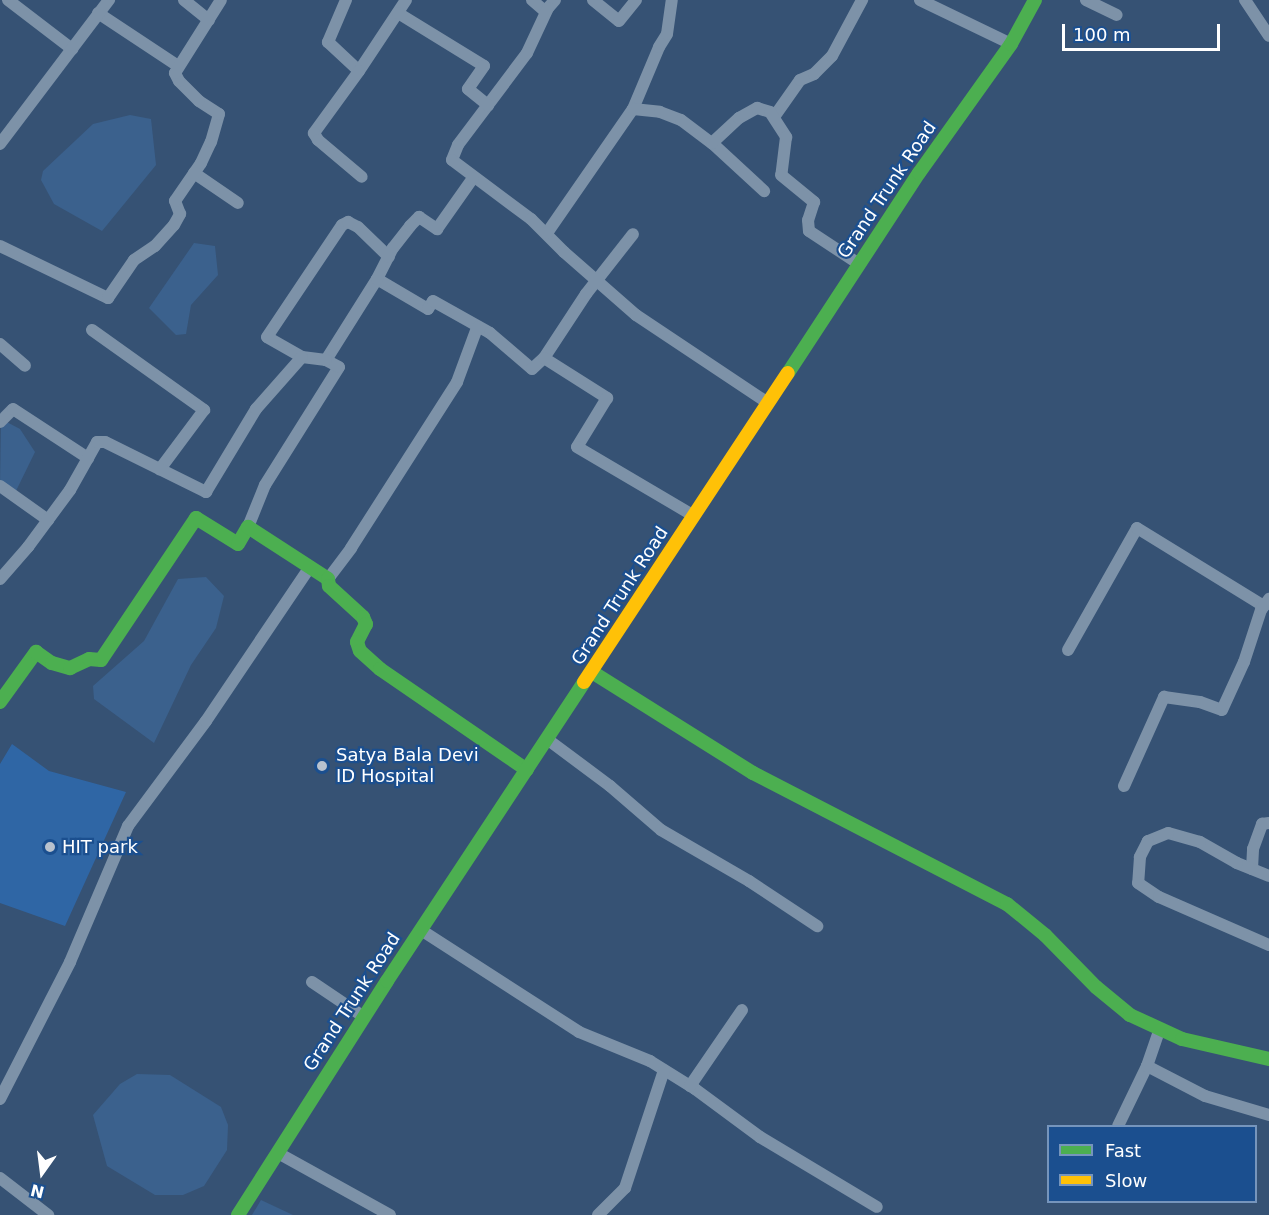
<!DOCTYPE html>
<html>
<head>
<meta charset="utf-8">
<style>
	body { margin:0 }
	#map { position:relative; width:1269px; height:1215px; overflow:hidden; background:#365274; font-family:"DejaVu Sans",sans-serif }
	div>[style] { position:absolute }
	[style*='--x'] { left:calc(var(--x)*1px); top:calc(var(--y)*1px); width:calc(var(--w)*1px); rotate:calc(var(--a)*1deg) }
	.green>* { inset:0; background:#2f66a5 }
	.water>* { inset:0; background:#3b618d }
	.street>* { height:12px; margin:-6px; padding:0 6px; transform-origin:6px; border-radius:6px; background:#7d92a8 }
	.fast>* { height:14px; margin:-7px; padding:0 7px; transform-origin:7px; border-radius:7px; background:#4caf50 }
	.slow>* { height:14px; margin:-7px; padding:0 7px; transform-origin:7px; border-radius:7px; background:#ffc107 }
	.dots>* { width:16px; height:16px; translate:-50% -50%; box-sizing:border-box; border:3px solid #1b4f8f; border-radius:50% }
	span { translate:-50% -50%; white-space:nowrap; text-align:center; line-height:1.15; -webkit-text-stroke:4.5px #1b4f8f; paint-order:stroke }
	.street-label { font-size:18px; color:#fff }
	.poi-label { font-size:18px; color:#fff }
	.left { translate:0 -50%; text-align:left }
	.legend { position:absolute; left:1047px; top:1125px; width:210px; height:78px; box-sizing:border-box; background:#1b4f8f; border:2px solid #7695bc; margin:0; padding:8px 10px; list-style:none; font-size:18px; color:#fff }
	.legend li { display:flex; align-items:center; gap:12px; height:30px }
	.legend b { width:30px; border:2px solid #7695bc }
	.north { position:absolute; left:12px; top:1143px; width:60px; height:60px; -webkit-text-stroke:4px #1b4f8f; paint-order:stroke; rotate:194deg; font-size:16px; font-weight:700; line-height:24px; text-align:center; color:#fff }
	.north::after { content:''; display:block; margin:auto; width:21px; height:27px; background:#fff; clip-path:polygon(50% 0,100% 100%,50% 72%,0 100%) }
	.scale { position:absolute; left:1062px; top:24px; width:158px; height:27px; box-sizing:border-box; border:3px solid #fff; border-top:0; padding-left:8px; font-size:18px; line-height:21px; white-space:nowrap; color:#fff; -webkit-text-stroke:4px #1b4f8f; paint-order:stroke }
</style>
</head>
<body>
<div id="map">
	<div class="green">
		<i style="clip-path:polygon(12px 744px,49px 771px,126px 792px,65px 926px,0 903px,0 764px)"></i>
	</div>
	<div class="water">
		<i style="clip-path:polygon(130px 115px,151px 119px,156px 165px,102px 231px,54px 204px,41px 180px,43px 171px,93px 124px)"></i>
		<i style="clip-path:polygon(194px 243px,215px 246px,218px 275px,191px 305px,186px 334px,176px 335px,149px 308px)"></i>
		<i style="clip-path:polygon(1px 419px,20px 429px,35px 452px,14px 495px,0 488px)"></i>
		<i style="clip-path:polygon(206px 577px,224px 596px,216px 628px,191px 665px,154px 743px,94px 699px,93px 686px,144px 641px,178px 579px)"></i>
		<i style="clip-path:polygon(137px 1074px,170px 1075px,221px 1107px,228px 1125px,227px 1150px,204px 1186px,183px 1195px,155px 1195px,107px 1166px,93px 1115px,120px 1084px)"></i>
		<i style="clip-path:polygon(261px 1200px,293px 1215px,252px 1215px)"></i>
	</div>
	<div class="street">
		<i style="--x:8;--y:0;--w:81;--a:37.4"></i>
		<i style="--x:184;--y:0;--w:32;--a:39"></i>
		<i style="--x:346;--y:0;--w:46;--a:113.2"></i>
		<i style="--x:328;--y:42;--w:42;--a:43.1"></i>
		<i style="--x:359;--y:71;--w:85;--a:-56.5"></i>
		<i style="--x:532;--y:0;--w:18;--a:41"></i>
		<i style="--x:555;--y:0;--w:11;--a:131"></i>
		<i style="--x:548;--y:8;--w:50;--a:115"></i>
		<i style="--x:527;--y:53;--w:115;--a:126.9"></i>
		<i style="--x:458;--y:145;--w:16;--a:112"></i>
		<i style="--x:452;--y:160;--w:99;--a:36.8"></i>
		<i style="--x:531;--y:219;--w:47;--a:45"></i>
		<i style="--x:564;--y:252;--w:96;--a:41.2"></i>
		<i style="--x:636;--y:315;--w:159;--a:33.7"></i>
		<i style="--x:593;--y:0;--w:33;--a:39"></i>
		<i style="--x:619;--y:21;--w:27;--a:-51"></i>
		<i style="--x:920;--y:0;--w:101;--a:25.8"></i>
		<i style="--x:1086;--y:0;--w:34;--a:26"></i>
		<i style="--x:1245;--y:0;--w:43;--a:56.3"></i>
		<i style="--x:98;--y:13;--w:96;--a:33.5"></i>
		<i style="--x:398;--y:13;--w:101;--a:31.6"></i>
		<i style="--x:484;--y:66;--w:28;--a:125"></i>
		<i style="--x:468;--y:89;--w:26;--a:39"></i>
		<i style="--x:359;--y:71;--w:77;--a:126"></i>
		<i style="--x:314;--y:133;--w:8;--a:60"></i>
		<i style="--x:318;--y:140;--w:57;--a:40.1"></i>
		<i style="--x:633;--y:109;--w:67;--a:-67.2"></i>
		<i style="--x:659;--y:47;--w:15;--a:-58"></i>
		<i style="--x:667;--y:34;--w:34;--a:-82"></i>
		<i style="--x:774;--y:117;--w:45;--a:-54.9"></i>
		<i style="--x:800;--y:80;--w:15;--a:-23"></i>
		<i style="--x:814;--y:74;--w:25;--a:-45"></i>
		<i style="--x:832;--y:56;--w:64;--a:-61.8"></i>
		<i style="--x:712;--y:143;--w:71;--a:42.7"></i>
		<i style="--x:0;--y:144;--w:181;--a:-52.9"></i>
		<i style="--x:194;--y:173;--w:53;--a:34.3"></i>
		<i style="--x:547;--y:233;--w:151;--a:-55.3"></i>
		<i style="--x:633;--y:109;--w:27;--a:6"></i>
		<i style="--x:660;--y:112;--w:22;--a:21"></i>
		<i style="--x:681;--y:120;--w:39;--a:37"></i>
		<i style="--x:712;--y:143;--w:37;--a:-43"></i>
		<i style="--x:739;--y:118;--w:21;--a:-29"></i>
		<i style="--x:757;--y:108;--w:14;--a:17"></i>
		<i style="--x:770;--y:112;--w:30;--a:57"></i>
		<i style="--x:786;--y:137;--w:38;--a:97"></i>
		<i style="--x:781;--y:175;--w:43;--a:39.3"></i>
		<i style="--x:814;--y:202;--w:19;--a:108"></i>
		<i style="--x:808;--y:220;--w:11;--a:85"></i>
		<i style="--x:809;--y:231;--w:60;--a:33.4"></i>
		<i style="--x:0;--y:246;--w:120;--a:25.7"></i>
		<i style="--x:108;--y:298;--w:46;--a:-55.6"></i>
		<i style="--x:134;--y:260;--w:25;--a:-34"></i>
		<i style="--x:155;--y:246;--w:28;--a:-48"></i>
		<i style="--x:174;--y:225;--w:13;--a:-61"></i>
		<i style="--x:180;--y:214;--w:14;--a:-111"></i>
		<i style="--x:175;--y:201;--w:46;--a:-55.6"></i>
		<i style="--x:201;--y:163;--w:23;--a:-65"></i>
		<i style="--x:211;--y:142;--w:29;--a:-74"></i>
		<i style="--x:219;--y:114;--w:24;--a:-147"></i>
		<i style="--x:199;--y:101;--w:28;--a:-135"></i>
		<i style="--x:179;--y:81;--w:9;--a:-117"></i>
		<i style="--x:175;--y:73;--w:86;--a:-57.8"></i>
		<i style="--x:377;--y:279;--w:59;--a:30.5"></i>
		<i style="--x:428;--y:309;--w:9;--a:-58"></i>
		<i style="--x:433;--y:301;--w:65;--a:29.3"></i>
		<i style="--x:490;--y:333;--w:55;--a:40.6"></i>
		<i style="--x:532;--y:369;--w:16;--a:-43"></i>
		<i style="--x:544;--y:358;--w:77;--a:-56.7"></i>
		<i style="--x:586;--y:294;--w:76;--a:-51.9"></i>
		<i style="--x:92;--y:330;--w:138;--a:35.5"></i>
		<i style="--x:204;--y:410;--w:74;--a:126.7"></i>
		<i style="--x:0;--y:344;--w:33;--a:41"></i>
		<i style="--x:544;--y:358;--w:75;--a:32.4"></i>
		<i style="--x:607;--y:398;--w:57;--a:121.5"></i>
		<i style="--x:577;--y:447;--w:136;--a:30.5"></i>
		<i style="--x:326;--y:360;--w:96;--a:-57.8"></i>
		<i style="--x:377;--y:279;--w:35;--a:-63"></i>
		<i style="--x:393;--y:248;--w:28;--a:-52"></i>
		<i style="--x:410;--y:226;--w:13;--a:-45"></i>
		<i style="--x:419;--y:217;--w:22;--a:34"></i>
		<i style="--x:437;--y:229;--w:62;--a:-54.8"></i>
		<i style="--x:0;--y:422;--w:18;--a:-45"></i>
		<i style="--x:13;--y:409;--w:90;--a:33.2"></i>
		<i style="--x:0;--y:486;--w:59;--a:35.3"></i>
		<i style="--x:248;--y:527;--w:45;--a:-68"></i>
		<i style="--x:265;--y:485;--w:139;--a:-57.9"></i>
		<i style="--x:339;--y:367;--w:15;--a:-152"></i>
		<i style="--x:326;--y:360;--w:24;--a:-173"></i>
		<i style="--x:302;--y:357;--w:40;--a:-150.3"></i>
		<i style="--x:267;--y:337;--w:135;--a:-56.2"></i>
		<i style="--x:342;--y:225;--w:7;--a:-27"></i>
		<i style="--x:348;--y:222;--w:11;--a:27"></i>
		<i style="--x:358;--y:227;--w:43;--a:44.1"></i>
		<i style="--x:0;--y:579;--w:43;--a:-48.8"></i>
		<i style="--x:28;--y:547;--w:71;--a:-53.6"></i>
		<i style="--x:70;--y:490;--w:55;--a:-60.6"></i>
		<i style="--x:97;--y:442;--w:8;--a:0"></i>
		<i style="--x:105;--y:442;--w:113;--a:26.3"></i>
		<i style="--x:206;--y:492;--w:97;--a:-58.9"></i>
		<i style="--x:256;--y:409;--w:69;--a:-48.5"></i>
		<i style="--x:328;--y:579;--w:39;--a:-53"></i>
		<i style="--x:351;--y:548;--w:197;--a:-57.4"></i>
		<i style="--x:457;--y:382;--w:58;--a:-69.7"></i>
		<i style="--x:1068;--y:650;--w:140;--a:-60.5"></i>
		<i style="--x:1137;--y:528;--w:149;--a:31.6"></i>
		<i style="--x:547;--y:739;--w:79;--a:36.7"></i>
		<i style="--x:610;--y:786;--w:67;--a:40.8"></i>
		<i style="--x:661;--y:830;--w:102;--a:30.1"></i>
		<i style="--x:749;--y:881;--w:82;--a:33.5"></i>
		<i style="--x:1124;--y:786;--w:98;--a:-65.8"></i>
		<i style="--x:1164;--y:697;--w:36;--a:8"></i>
		<i style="--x:1200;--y:702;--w:23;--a:20"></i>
		<i style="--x:1222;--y:710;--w:53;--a:-65.4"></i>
		<i style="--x:1244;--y:662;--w:55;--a:-71.9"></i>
		<i style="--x:1261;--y:610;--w:14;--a:-54"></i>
		<i style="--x:1252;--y:869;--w:20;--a:-87"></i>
		<i style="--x:1253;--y:849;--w:27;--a:-70"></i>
		<i style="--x:1262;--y:824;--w:7;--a:-8"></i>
		<i style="--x:1269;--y:876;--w:35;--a:-158"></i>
		<i style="--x:1237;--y:863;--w:43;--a:-150.4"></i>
		<i style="--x:1200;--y:842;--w:33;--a:-164"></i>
		<i style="--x:1168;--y:833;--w:22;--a:158"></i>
		<i style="--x:1148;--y:841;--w:18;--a:117"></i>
		<i style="--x:1140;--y:857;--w:26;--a:94"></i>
		<i style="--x:1138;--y:883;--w:25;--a:34"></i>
		<i style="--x:1159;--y:897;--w:120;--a:23.6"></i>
		<i style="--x:421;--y:930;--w:188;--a:32.8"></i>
		<i style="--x:579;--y:1032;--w:77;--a:22.2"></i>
		<i style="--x:650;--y:1061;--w:53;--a:31.9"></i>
		<i style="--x:695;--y:1089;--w:81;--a:36.4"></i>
		<i style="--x:760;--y:1137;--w:136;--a:30.9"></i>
		<i style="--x:312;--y:982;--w:63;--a:33.9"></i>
		<i style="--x:1147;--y:1066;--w:65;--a:27.3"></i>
		<i style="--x:1205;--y:1096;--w:67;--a:16.5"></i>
		<i style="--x:690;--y:1086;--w:92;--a:-55.6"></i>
		<i style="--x:0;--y:1099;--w:154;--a:-62.9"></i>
		<i style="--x:70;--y:962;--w:148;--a:-66.9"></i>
		<i style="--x:128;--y:826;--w:131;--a:-53.4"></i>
		<i style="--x:206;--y:721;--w:186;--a:-56"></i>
		<i style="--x:1118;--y:1126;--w:67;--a:-64.2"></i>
		<i style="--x:1147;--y:1066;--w:39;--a:-71"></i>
		<i style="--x:278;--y:1153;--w:128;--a:29"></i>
		<i style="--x:0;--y:1178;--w:61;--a:37.6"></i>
		<i style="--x:598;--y:1215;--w:38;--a:-45"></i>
		<i style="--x:625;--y:1188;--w:124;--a:-71.7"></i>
	</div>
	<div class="fast">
		<i style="--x:788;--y:373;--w:239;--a:-56.8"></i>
		<i style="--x:919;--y:173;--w:158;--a:-54.5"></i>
		<i style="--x:1011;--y:44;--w:50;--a:-61.4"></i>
		<i style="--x:592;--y:672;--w:190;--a:32.1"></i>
		<i style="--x:753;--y:773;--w:286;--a:27.3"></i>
		<i style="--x:1007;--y:904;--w:49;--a:39.2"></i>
		<i style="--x:1045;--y:935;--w:73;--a:45.6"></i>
		<i style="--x:1096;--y:987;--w:44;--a:39.5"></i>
		<i style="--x:1130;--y:1015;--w:57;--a:24.8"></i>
		<i style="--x:1182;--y:1039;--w:89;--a:12.9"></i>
		<i style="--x:0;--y:702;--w:62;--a:-54.2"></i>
		<i style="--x:36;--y:652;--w:19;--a:35"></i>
		<i style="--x:52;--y:663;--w:19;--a:16"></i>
		<i style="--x:70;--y:668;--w:21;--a:-25"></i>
		<i style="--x:89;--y:659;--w:12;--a:5"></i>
		<i style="--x:101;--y:660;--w:171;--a:-56.2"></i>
		<i style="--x:196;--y:518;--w:49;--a:31.8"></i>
		<i style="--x:238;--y:544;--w:20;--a:-60"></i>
		<i style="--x:248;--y:527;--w:95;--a:33"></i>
		<i style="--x:328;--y:579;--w:7;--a:82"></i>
		<i style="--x:329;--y:586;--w:46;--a:42.4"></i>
		<i style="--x:363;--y:617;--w:8;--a:67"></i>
		<i style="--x:366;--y:624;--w:20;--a:117"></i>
		<i style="--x:357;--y:642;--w:9;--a:72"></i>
		<i style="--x:360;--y:651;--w:27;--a:42"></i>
		<i style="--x:380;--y:669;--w:178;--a:34.5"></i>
		<i style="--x:238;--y:1215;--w:277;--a:-57.5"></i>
		<i style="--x:387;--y:981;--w:358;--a:-56.6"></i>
	</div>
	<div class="slow">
		<i style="--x:584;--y:682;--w:370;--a:-56.6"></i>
	</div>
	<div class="dots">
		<i style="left:322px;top:766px;background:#b9c2ce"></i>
		<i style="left:50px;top:847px;background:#b9c2ce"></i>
	</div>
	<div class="street-label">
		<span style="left:887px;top:190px;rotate:-56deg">Grand Trunk Road</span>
		<span style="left:620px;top:596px;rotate:-57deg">Grand Trunk Road</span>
		<span style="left:352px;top:1002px;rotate:-57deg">Grand Trunk Road</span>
	</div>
	<div class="poi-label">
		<span class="left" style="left:336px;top:766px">Satya Bala Devi<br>ID Hospital</span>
		<span class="left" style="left:62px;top:847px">HIT park</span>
	</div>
	<ul class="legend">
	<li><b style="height:8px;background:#4caf50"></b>Fast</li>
	<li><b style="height:8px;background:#ffc107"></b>Slow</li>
	</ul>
	<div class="north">N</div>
	<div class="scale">100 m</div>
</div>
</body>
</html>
